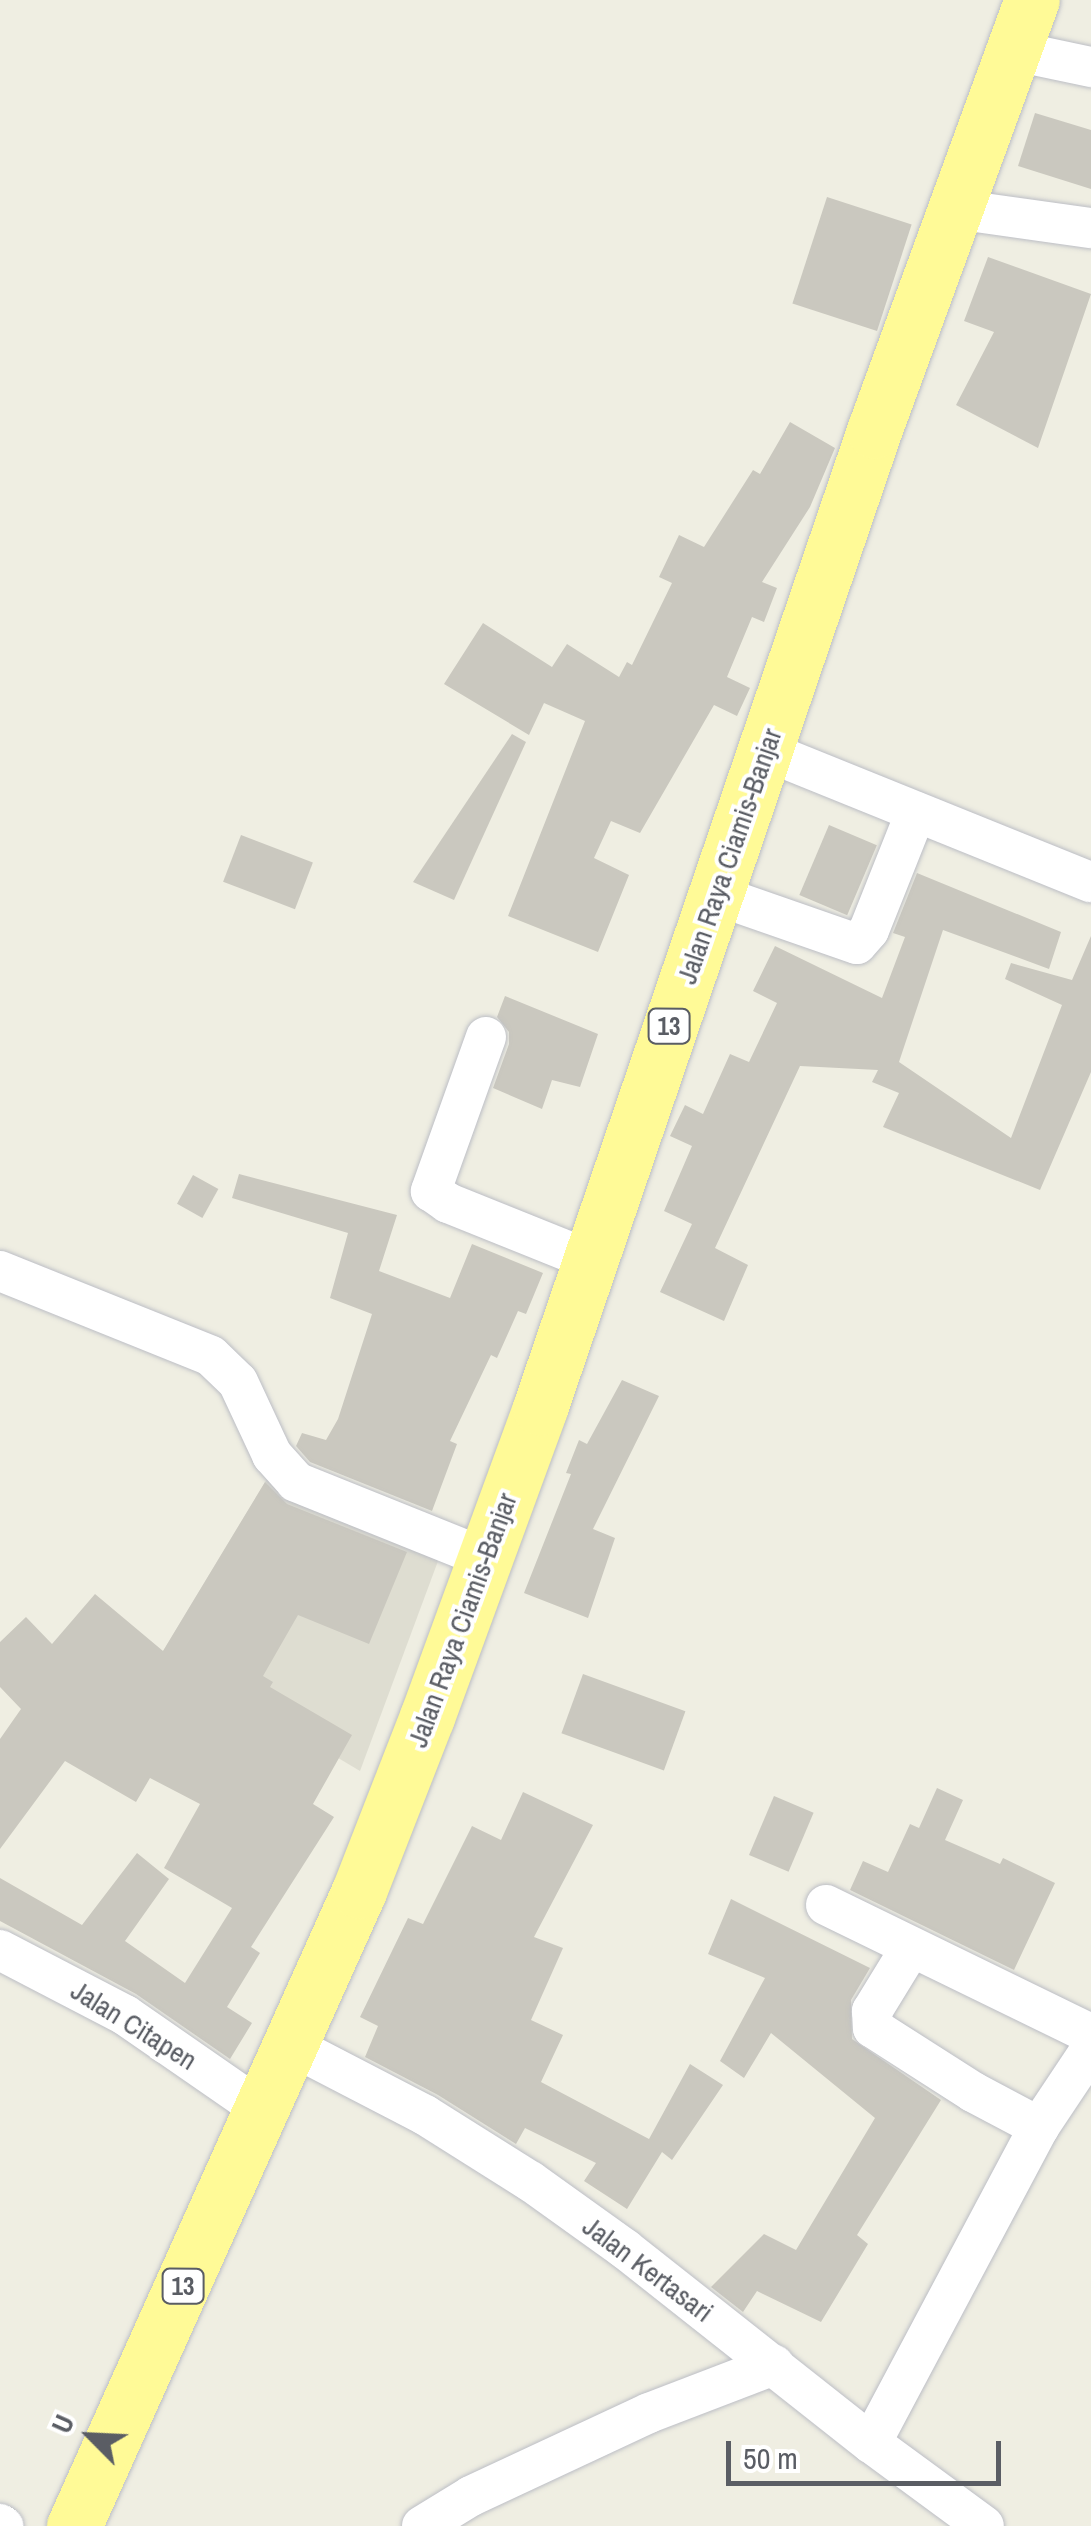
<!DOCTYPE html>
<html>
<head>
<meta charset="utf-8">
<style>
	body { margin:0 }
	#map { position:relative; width:1091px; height:2526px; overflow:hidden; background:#efeee2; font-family:"Archivo Narrow",sans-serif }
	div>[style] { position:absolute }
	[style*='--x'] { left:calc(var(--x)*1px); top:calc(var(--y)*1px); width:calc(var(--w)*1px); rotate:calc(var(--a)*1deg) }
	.education>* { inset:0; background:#deddd1 }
	.building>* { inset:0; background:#cac8bf; transform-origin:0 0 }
	.roads { filter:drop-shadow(0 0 2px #bcbec5) drop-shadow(0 0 2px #bcbec5) }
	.minor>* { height:40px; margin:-20px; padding:0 20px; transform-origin:20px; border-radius:20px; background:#fff }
	.trunk>* { height:55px; margin:-27.5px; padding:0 27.5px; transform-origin:27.5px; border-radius:27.5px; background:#fffa97 }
	span { translate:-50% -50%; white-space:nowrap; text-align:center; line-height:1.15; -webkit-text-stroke:8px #fff; paint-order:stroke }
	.shield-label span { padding:2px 8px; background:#fff; border:2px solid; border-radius:8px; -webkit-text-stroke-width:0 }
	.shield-label { font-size:25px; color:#5a5d64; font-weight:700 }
	.street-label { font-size:28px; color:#5a5d64 }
	.north { position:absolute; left:40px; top:2386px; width:100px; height:100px; -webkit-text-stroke:8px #fff; paint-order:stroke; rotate:294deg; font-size:28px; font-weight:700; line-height:40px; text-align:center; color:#5a5d64 }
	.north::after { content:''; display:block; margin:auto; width:35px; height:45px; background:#5a5d64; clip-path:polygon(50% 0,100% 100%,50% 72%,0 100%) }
	.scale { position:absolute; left:726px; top:2441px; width:275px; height:45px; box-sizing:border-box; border:5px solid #5a5d64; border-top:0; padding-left:12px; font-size:30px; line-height:35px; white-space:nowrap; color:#5a5d64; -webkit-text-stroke:8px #fff; paint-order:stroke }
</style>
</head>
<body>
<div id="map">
	<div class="education">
		<i style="clip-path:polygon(267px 1479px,441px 1553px,360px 1771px,162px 1653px)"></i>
	</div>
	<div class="building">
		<i style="clip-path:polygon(1035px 113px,1091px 130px,1091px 189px,1018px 166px)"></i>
		<i style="left:827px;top:197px;width:89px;height:112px;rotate:18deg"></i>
		<i style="clip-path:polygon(988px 257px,1091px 294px,1038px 448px,956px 405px,994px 332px,964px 321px)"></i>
		<i style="clip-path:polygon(790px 422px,835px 448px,810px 507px,762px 582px,777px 588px,764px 622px,752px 617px,727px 677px,750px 688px,737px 716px,714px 705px,640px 833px,611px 821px,594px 858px,629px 875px,598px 952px,508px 916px,585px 721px,544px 703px,529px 735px,444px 684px,483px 623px,552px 667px,567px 644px,619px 677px,627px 662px,632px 665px,672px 583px,659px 577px,679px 535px,704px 547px,753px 470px,760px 474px)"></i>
		<i style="clip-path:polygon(512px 734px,526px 742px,454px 900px,413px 882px)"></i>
		<i style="left:829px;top:825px;width:52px;height:76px;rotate:23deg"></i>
		<i style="left:241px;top:835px;width:77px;height:50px;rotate:21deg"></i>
		<i style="clip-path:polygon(917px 873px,1061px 932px,1049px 969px,943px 930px,899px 1062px,1011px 1138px,1062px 1005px,1005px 979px,1011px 963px,1072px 980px,1091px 936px,1091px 1072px,1040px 1190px,883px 1127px,899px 1093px,872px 1082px,878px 1070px,800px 1066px,715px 1248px,748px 1265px,724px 1321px,660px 1292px,692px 1224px,664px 1211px,692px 1146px,670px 1136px,685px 1105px,703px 1114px,730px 1054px,749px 1062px,777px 1003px,753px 991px,775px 946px,882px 998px,905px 937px,893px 933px)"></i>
		<i style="clip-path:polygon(505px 996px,598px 1034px,580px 1087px,552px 1080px,542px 1109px,493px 1088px,509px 1044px,509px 1032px,497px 1017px)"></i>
		<i style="clip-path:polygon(239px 1174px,397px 1215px,379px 1271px,450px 1298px,472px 1244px,543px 1273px,526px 1314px,518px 1311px,497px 1358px,491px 1355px,450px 1441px,457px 1444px,432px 1511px,310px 1462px,296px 1446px,302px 1433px,326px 1440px,338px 1419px,372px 1314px,330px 1298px,348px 1233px,232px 1198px)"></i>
		<i style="left:193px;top:1175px;width:29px;height:33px;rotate:29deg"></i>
		<i style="clip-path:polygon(622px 1380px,659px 1396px,593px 1529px,615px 1538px,588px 1618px,524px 1593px,571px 1474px,566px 1473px,579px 1440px,587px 1444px)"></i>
		<i style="clip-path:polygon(265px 1482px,287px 1504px,407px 1552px,369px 1644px,298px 1615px,263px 1676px,273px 1682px,270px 1687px,352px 1735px,313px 1804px,334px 1817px,251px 1947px,260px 1953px,227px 2007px,252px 2023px,230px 2059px,136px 1994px,0 1921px,0 1878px,82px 1925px,137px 1853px,169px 1879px,125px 1941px,185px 1983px,232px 1908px,164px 1868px,200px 1804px,150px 1778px,136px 1802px,65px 1761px,0 1849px,0 1739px,21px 1709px,0 1687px,0 1642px,26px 1617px,52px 1644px,95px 1594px,163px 1651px)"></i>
		<i style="left:583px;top:1674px;width:109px;height:63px;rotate:20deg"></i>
		<i style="clip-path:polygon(937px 1788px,963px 1800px,945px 1840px,1000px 1864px,1003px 1858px,1055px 1883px,1014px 1970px,850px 1890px,863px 1861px,888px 1872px,910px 1824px,919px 1828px)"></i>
		<i style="clip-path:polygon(523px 1792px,593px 1825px,534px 1937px,563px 1948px,531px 2020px,563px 2035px,541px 2082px,649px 2139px,690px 2064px,723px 2085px,672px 2160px,662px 2152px,627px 2209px,584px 2181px,596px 2163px,525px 2128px,516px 2144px,438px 2095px,365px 2057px,378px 2026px,360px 2017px,408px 1918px,423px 1924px,472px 1826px,501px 1840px)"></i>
		<i style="left:774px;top:1796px;width:43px;height:64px;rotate:23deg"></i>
		<i style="clip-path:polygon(731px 1899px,870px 1968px,851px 2000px,852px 2039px,941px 2100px,857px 2235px,868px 2244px,821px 2322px,757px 2291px,743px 2312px,711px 2287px,764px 2234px,796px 2250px,875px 2118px,771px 2033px,744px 2078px,720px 2061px,765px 1978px,708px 1954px)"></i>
	</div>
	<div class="roads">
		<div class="minor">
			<i style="--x:1015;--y:51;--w:78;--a:11.9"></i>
			<i style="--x:955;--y:209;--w:137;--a:8"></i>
			<i style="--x:766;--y:751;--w:350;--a:22"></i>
			<i style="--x:716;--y:895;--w:149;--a:19.2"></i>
			<i style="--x:857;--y:944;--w:18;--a:-49"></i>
			<i style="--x:869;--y:930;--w:127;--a:-68.3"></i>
			<i style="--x:486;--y:1037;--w:164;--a:109.7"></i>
			<i style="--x:431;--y:1191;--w:21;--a:35"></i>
			<i style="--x:448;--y:1203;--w:153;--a:21.9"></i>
			<i style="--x:0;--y:1271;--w:227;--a:21.9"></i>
			<i style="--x:211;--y:1356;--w:37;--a:44"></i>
			<i style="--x:238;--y:1382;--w:81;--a:65"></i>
			<i style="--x:272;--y:1455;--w:36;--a:48"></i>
			<i style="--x:296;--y:1482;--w:204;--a:21.9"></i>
			<i style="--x:826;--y:1905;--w:295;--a:26"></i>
			<i style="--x:910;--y:1949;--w:73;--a:121.5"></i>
			<i style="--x:872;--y:2011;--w:17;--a:87"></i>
			<i style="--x:873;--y:2028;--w:119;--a:32.6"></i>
			<i style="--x:973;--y:2092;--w:75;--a:27.9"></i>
			<i style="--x:0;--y:1950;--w:141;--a:27.5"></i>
			<i style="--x:125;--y:2015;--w:167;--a:34.7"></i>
			<i style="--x:290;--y:2045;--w:152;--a:27.4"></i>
			<i style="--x:425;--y:2115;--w:124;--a:32.2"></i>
			<i style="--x:530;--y:2181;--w:117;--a:35.6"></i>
			<i style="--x:625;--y:2249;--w:313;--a:38.3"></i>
			<i style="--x:871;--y:2443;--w:140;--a:36.3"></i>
			<i style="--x:871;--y:2443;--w:358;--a:-62"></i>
			<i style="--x:1039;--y:2127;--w:94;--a:-56.3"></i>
			<i style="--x:0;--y:2524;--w:4;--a:34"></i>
			<i style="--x:422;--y:2526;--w:57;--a:-31.5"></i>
			<i style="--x:471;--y:2496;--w:196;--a:-25"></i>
			<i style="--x:649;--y:2413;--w:134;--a:-21"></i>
		</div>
		<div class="trunk">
			<i style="--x:74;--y:2526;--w:696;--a:-65.83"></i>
			<i style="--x:359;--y:1891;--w:187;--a:-68.7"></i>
			<i style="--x:427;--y:1717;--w:329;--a:-69.9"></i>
			<i style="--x:540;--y:1408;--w:1033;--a:-71.13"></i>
			<i style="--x:874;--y:431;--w:459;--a:-69.9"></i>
		</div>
	</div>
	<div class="shield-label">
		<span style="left:669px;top:1026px">13</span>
		<span style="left:183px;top:2286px">13</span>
	</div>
	<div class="street-label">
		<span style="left:729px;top:856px;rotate:-71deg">Jalan Raya Ciamis-Banjar</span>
		<span style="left:462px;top:1620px;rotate:-70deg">Jalan Raya Ciamis-Banjar</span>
		<span style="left:134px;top:2025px;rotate:32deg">Jalan Citapen</span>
		<span style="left:648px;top:2269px;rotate:37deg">Jalan Kertasari</span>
	</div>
	<div class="north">U</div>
	<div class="scale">50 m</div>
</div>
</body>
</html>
